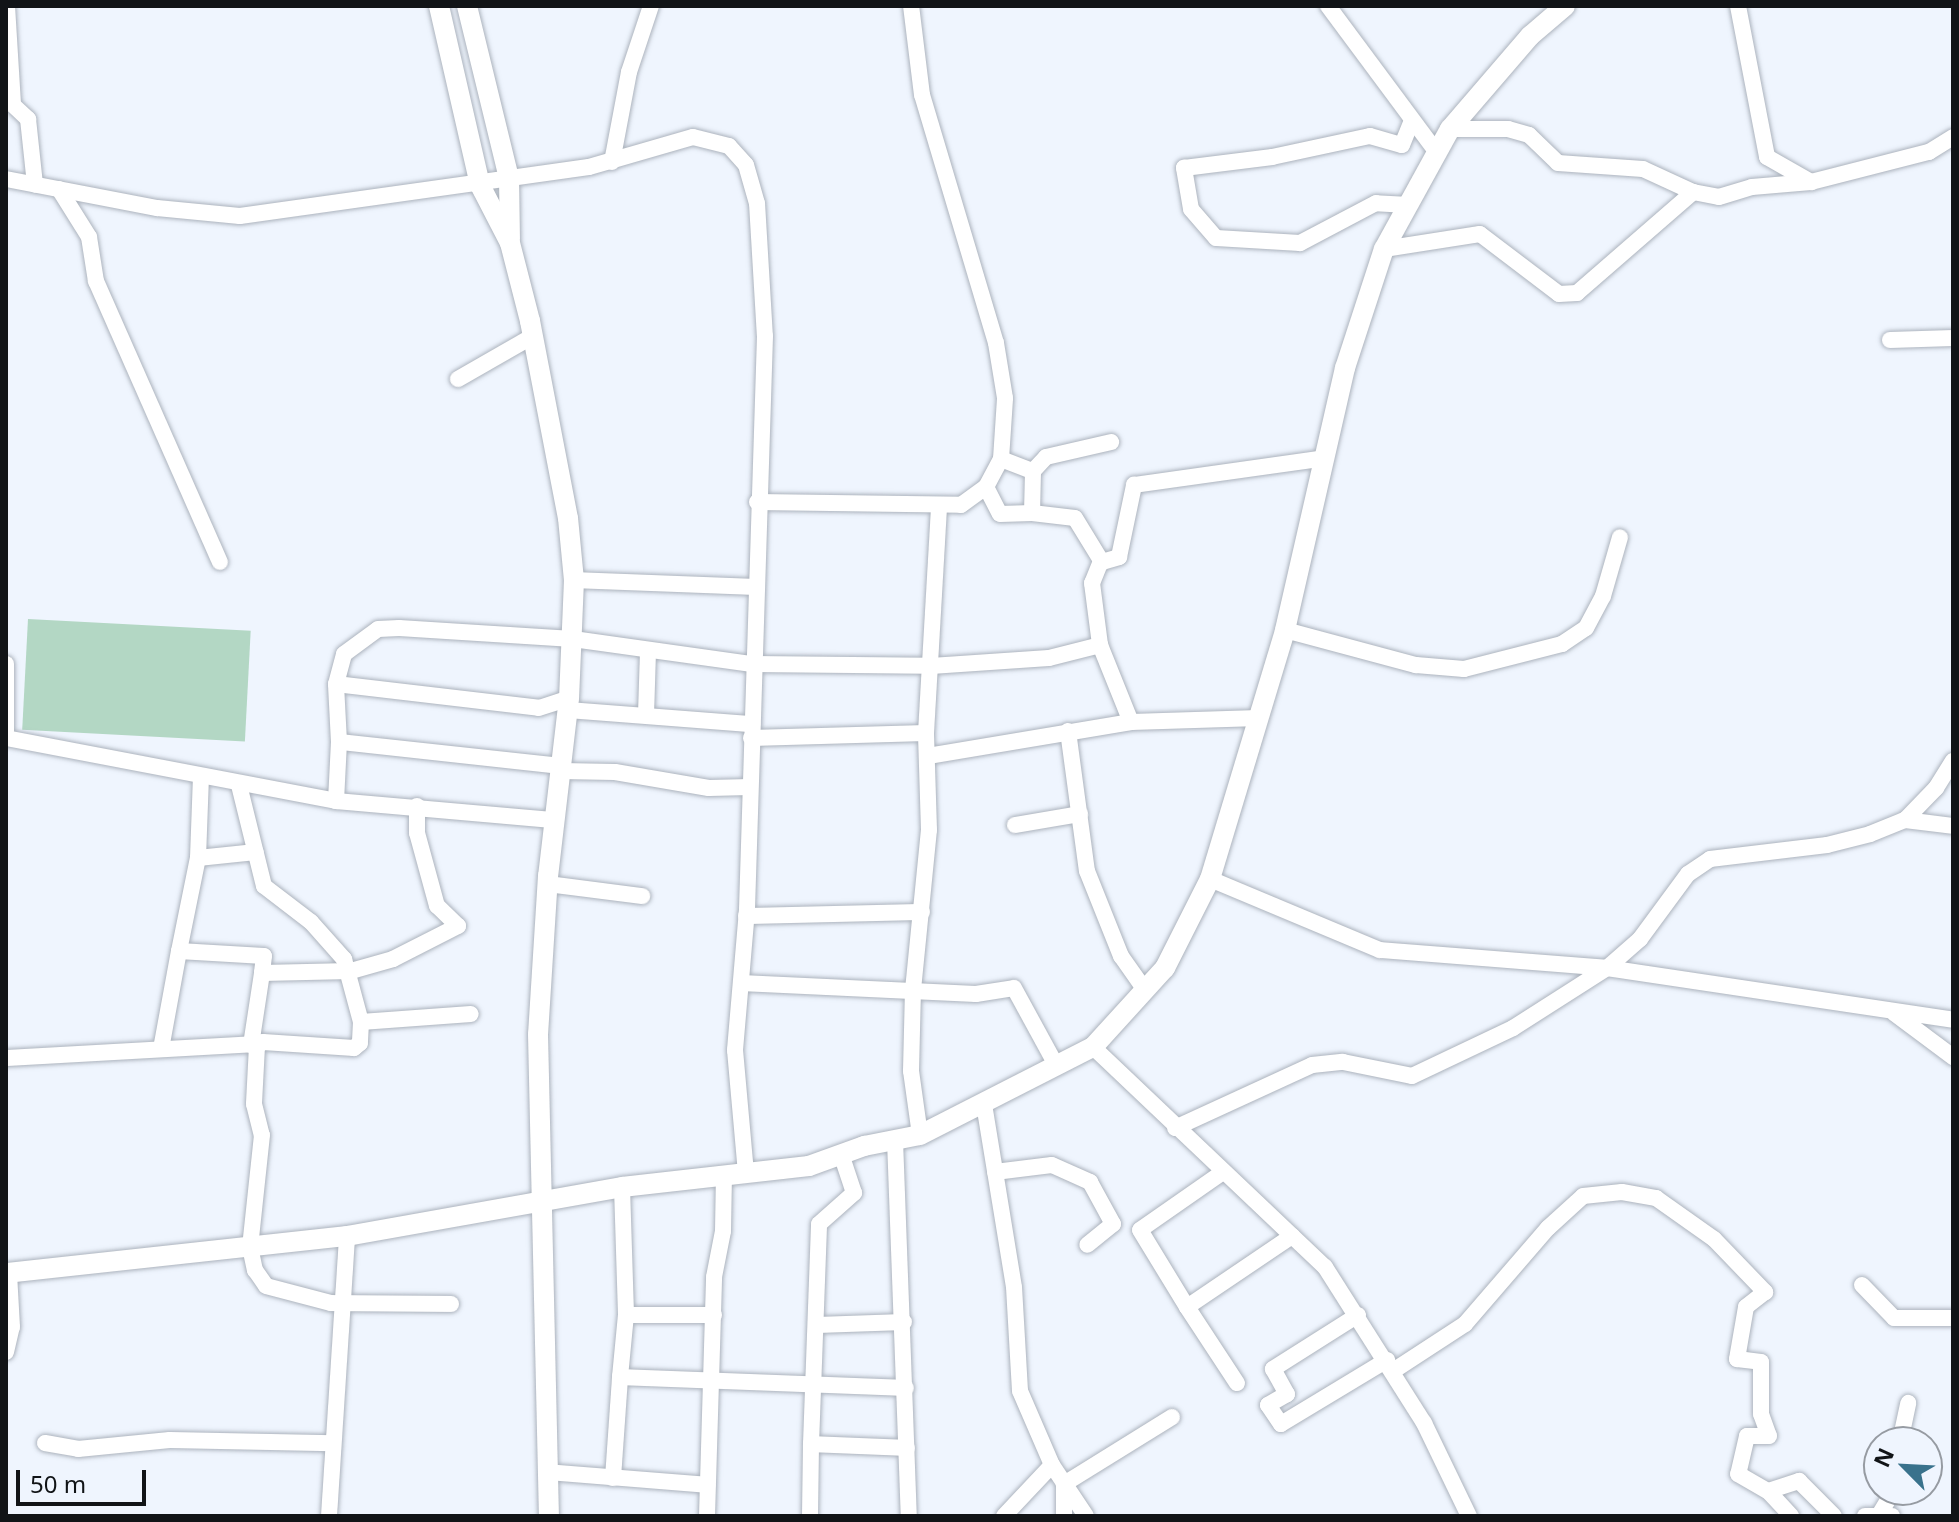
<!DOCTYPE html>
<html>
<head>
<meta charset="utf-8">
<style>
	body { margin:0 }
	#map { position:relative; width:1959px; height:1522px; overflow:hidden; background:#eff5fe; font-family:"Noto Sans",sans-serif }
	div>[style] { position:absolute }
	[style*='--x'] { left:calc(var(--x)*1px); top:calc(var(--y)*1px); width:calc(var(--w)*1px); rotate:calc(var(--a)*1deg) }
	.green>* { inset:0; background:#b3d7c4; transform-origin:0 0 }
	.roads { filter:drop-shadow(0 0 2px #acb3bd) drop-shadow(0 0 2px #acb3bd) }
	.minor>* { height:16px; margin:-8px; padding:0 8px; transform-origin:8px; border-radius:8px; background:#fff }
	.tertiary>* { height:20px; margin:-10px; padding:0 10px; transform-origin:10px; border-radius:10px; background:#fff }
	span { translate:-50% -50%; white-space:nowrap; text-align:center; line-height:1.15; -webkit-text-stroke:8px #eff5fe; paint-order:stroke }
	.frame { position:absolute; inset:0; border:8px solid #111417; pointer-events:none }
	.north { position:absolute; left:1863px; top:1426px; width:80px; height:80px; box-sizing:border-box; background:#eff5fe; border:2px solid #969ba2; border-radius:50%; rotate:294deg; font-size:22px; font-weight:700; line-height:32px; text-align:center; color:#111417 }
	.north::after { content:''; display:block; margin:auto; width:28px; height:36px; background:#39728c; clip-path:polygon(50% 0,100% 100%,50% 72%,0 100%) }
	.scale { position:absolute; left:16px; top:1470px; width:130px; height:36px; box-sizing:border-box; border:4px solid #111417; border-top:0; padding-left:10px; font-size:24px; line-height:28px; white-space:nowrap; color:#111417; -webkit-text-stroke:6px #eff5fe; paint-order:stroke }
</style>
</head>
<body>
<div id="map">
	<div class="green">
		<i style="left:28px;top:619px;width:223px;height:111px;rotate:3deg"></i>
	</div>
	<div class="roads">
		<div class="minor">
			<i style="--x:7;--y:6;--w:99;--a:86.5"></i>
			<i style="--x:13;--y:105;--w:21;--a:43"></i>
			<i style="--x:28;--y:119;--w:66;--a:83.9"></i>
			<i style="--x:1328;--y:6;--w:183;--a:53.4"></i>
			<i style="--x:1738;--y:6;--w:154;--a:79.1"></i>
			<i style="--x:1767;--y:157;--w:51;--a:29.6"></i>
			<i style="--x:1811;--y:182;--w:122;--a:-14.3"></i>
			<i style="--x:1929;--y:152;--w:28;--a:-32"></i>
			<i style="--x:1450;--y:129;--w:58;--a:0"></i>
			<i style="--x:1508;--y:129;--w:22;--a:16"></i>
			<i style="--x:1529;--y:135;--w:40;--a:44"></i>
			<i style="--x:1558;--y:163;--w:85;--a:4"></i>
			<i style="--x:1643;--y:169;--w:55;--a:24.7"></i>
			<i style="--x:1693;--y:192;--w:26;--a:11"></i>
			<i style="--x:1719;--y:197;--w:34;--a:-17"></i>
			<i style="--x:1752;--y:187;--w:59;--a:-4.8"></i>
			<i style="--x:612;--y:162;--w:92;--a:-79.3"></i>
			<i style="--x:629;--y:72;--w:70;--a:-71.6"></i>
			<i style="--x:6;--y:179;--w:154;--a:10.9"></i>
			<i style="--x:157;--y:208;--w:83;--a:5.5"></i>
			<i style="--x:240;--y:216;--w:352;--a:-8"></i>
			<i style="--x:589;--y:167;--w:108;--a:-16.1"></i>
			<i style="--x:693;--y:137;--w:37;--a:14"></i>
			<i style="--x:729;--y:146;--w:25;--a:48"></i>
			<i style="--x:746;--y:165;--w:40;--a:74"></i>
			<i style="--x:757;--y:203;--w:133;--a:86.6"></i>
			<i style="--x:765;--y:336;--w:574;--a:91.8"></i>
			<i style="--x:747;--y:910;--w:141;--a:94.9"></i>
			<i style="--x:735;--y:1050;--w:123;--a:84.9"></i>
			<i style="--x:59;--y:189;--w:57;--a:58"></i>
			<i style="--x:89;--y:237;--w:45;--a:81"></i>
			<i style="--x:96;--y:281;--w:307;--a:66.2"></i>
			<i style="--x:1409;--y:205;--w:33;--a:-177"></i>
			<i style="--x:1376;--y:203;--w:86;--a:152.2"></i>
			<i style="--x:1300;--y:243;--w:84;--a:-176.6"></i>
			<i style="--x:1216;--y:238;--w:38;--a:-131"></i>
			<i style="--x:1191;--y:209;--w:42;--a:-99.7"></i>
			<i style="--x:1184;--y:168;--w:89;--a:-7.1"></i>
			<i style="--x:1272;--y:157;--w:100;--a:-12.1"></i>
			<i style="--x:1370;--y:136;--w:33;--a:16"></i>
			<i style="--x:1402;--y:145;--w:27;--a:-68"></i>
			<i style="--x:1384;--y:249;--w:97;--a:-8.9"></i>
			<i style="--x:1480;--y:234;--w:99;--a:37.2"></i>
			<i style="--x:1559;--y:294;--w:18;--a:-3"></i>
			<i style="--x:1577;--y:293;--w:154;--a:-41"></i>
			<i style="--x:1890;--y:340;--w:63;--a:-1.8"></i>
			<i style="--x:458;--y:379;--w:86;--a:-29.8"></i>
			<i style="--x:1001;--y:459;--w:34;--a:21"></i>
			<i style="--x:1033;--y:471;--w:19;--a:-47"></i>
			<i style="--x:1046;--y:457;--w:67;--a:-13"></i>
			<i style="--x:986;--y:487;--w:30;--a:63"></i>
			<i style="--x:1000;--y:514;--w:32;--a:-2"></i>
			<i style="--x:1032;--y:513;--w:42;--a:-88.6"></i>
			<i style="--x:757;--y:502;--w:204;--a:0.8"></i>
			<i style="--x:961;--y:505;--w:31;--a:-36"></i>
			<i style="--x:986;--y:487;--w:32;--a:-62"></i>
			<i style="--x:1001;--y:459;--w:61;--a:-86.2"></i>
			<i style="--x:1005;--y:398;--w:56;--a:-99.3"></i>
			<i style="--x:996;--y:343;--w:259;--a:-106.6"></i>
			<i style="--x:922;--y:95;--w:90;--a:-97"></i>
			<i style="--x:1032;--y:513;--w:43;--a:6.6"></i>
			<i style="--x:1075;--y:518;--w:52;--a:58.5"></i>
			<i style="--x:1102;--y:562;--w:18;--a:-16"></i>
			<i style="--x:1119;--y:557;--w:74;--a:-78.2"></i>
			<i style="--x:1134;--y:485;--w:193;--a:-8"></i>
			<i style="--x:1101;--y:561;--w:24;--a:112"></i>
			<i style="--x:1092;--y:583;--w:63;--a:82.6"></i>
			<i style="--x:1100;--y:645;--w:83;--a:68.1"></i>
			<i style="--x:1131;--y:722;--w:128;--a:-1.8"></i>
			<i style="--x:574;--y:580;--w:181;--a:2.2"></i>
			<i style="--x:1285;--y:630;--w:136;--a:15"></i>
			<i style="--x:1416;--y:665;--w:48;--a:4.8"></i>
			<i style="--x:1464;--y:669;--w:101;--a:-14.3"></i>
			<i style="--x:1562;--y:644;--w:29;--a:-34"></i>
			<i style="--x:1586;--y:628;--w:36;--a:-62"></i>
			<i style="--x:1603;--y:596;--w:61;--a:-73.9"></i>
			<i style="--x:6;--y:664;--w:67;--a:90"></i>
			<i style="--x:336;--y:684;--w:204;--a:6.7"></i>
			<i style="--x:539;--y:708;--w:32;--a:-18"></i>
			<i style="--x:568;--y:710;--w:185;--a:4.4"></i>
			<i style="--x:646;--y:715;--w:62;--a:-88.2"></i>
			<i style="--x:1068;--y:731;--w:141;--a:82.3"></i>
			<i style="--x:1087;--y:871;--w:92;--a:68.2"></i>
			<i style="--x:1121;--y:956;--w:42;--a:54.8"></i>
			<i style="--x:6;--y:738;--w:336;--a:10.8"></i>
			<i style="--x:336;--y:801;--w:220;--a:5"></i>
			<i style="--x:751;--y:738;--w:175;--a:-1.6"></i>
			<i style="--x:928;--y:756;--w:206;--a:-9.5"></i>
			<i style="--x:561;--y:766;--w:223;--a:-173.8"></i>
			<i style="--x:339;--y:742;--w:58;--a:-93"></i>
			<i style="--x:336;--y:684;--w:31;--a:-75"></i>
			<i style="--x:344;--y:654;--w:42;--a:-36.3"></i>
			<i style="--x:378;--y:629;--w:21;--a:-3"></i>
			<i style="--x:399;--y:628;--w:174;--a:3.6"></i>
			<i style="--x:573;--y:639;--w:181;--a:8"></i>
			<i style="--x:752;--y:664;--w:179;--a:0.6"></i>
			<i style="--x:931;--y:666;--w:118;--a:-3.9"></i>
			<i style="--x:1049;--y:658;--w:53;--a:-14.3"></i>
			<i style="--x:561;--y:771;--w:54;--a:1.1"></i>
			<i style="--x:615;--y:772;--w:95;--a:9.7"></i>
			<i style="--x:709;--y:788;--w:41;--a:-1.4"></i>
			<i style="--x:201;--y:776;--w:82;--a:92.1"></i>
			<i style="--x:198;--y:858;--w:58;--a:-5.9"></i>
			<i style="--x:239;--y:785;--w:104;--a:76.1"></i>
			<i style="--x:264;--y:886;--w:59;--a:37.5"></i>
			<i style="--x:311;--y:922;--w:50;--a:48.3"></i>
			<i style="--x:344;--y:959;--w:65;--a:74.9"></i>
			<i style="--x:361;--y:1022;--w:21;--a:93"></i>
			<i style="--x:360;--y:1043;--w:8;--a:140"></i>
			<i style="--x:354;--y:1048;--w:91;--a:-176.2"></i>
			<i style="--x:263;--y:1042;--w:7;--a:146"></i>
			<i style="--x:257;--y:1046;--w:58;--a:93"></i>
			<i style="--x:254;--y:1104;--w:32;--a:76"></i>
			<i style="--x:262;--y:1135;--w:113;--a:96.1"></i>
			<i style="--x:250;--y:1247;--w:24;--a:78"></i>
			<i style="--x:255;--y:1270;--w:19;--a:55"></i>
			<i style="--x:266;--y:1286;--w:67;--a:14.7"></i>
			<i style="--x:331;--y:1303;--w:120;--a:0.5"></i>
			<i style="--x:336;--y:801;--w:59;--a:-87.1"></i>
			<i style="--x:1905;--y:820;--w:48;--a:7.1"></i>
			<i style="--x:1015;--y:825;--w:66;--a:-9.6"></i>
			<i style="--x:1210;--y:879;--w:184;--a:22.7"></i>
			<i style="--x:1380;--y:950;--w:228;--a:4.5"></i>
			<i style="--x:1607;--y:968;--w:350;--a:8.5"></i>
			<i style="--x:548;--y:884;--w:95;--a:7.3"></i>
			<i style="--x:746;--y:916;--w:176;--a:-1.3"></i>
			<i style="--x:179;--y:951;--w:95;--a:-78.5"></i>
			<i style="--x:741;--y:983;--w:235;--a:2.7"></i>
			<i style="--x:976;--y:994;--w:38;--a:-9"></i>
			<i style="--x:1014;--y:988;--w:88;--a:61.4"></i>
			<i style="--x:1894;--y:1013;--w:74;--a:36.7"></i>
			<i style="--x:361;--y:1022;--w:110;--a:-4.2"></i>
			<i style="--x:251;--y:1045;--w:73;--a:-81.3"></i>
			<i style="--x:262;--y:973;--w:89;--a:-1.3"></i>
			<i style="--x:351;--y:971;--w:44;--a:-15.9"></i>
			<i style="--x:393;--y:959;--w:73;--a:-26.9"></i>
			<i style="--x:458;--y:926;--w:29;--a:-136"></i>
			<i style="--x:437;--y:906;--w:76;--a:-105.3"></i>
			<i style="--x:417;--y:833;--w:27;--a:-90"></i>
			<i style="--x:1093;--y:1047;--w:320;--a:43.5"></i>
			<i style="--x:1325;--y:1267;--w:185;--a:57.6"></i>
			<i style="--x:1424;--y:1423;--w:103;--a:64.2"></i>
			<i style="--x:161;--y:1049;--w:100;--a:-79.6"></i>
			<i style="--x:179;--y:951;--w:85;--a:3.4"></i>
			<i style="--x:264;--y:956;--w:17;--a:97"></i>
			<i style="--x:6;--y:1058;--w:252;--a:-3.2"></i>
			<i style="--x:984;--y:1104;--w:185;--a:80.7"></i>
			<i style="--x:1014;--y:1287;--w:104;--a:86.7"></i>
			<i style="--x:1020;--y:1391;--w:81;--a:66.6"></i>
			<i style="--x:1052;--y:1465;--w:61;--a:56.3"></i>
			<i style="--x:1175;--y:1128;--w:151;--a:-24.7"></i>
			<i style="--x:1312;--y:1065;--w:31;--a:-6"></i>
			<i style="--x:1343;--y:1062;--w:70;--a:11.5"></i>
			<i style="--x:1412;--y:1076;--w:112;--a:-25.4"></i>
			<i style="--x:1513;--y:1028;--w:112;--a:-32.6"></i>
			<i style="--x:1607;--y:968;--w:44;--a:-41.3"></i>
			<i style="--x:1640;--y:939;--w:81;--a:-53.6"></i>
			<i style="--x:1688;--y:874;--w:27;--a:-34"></i>
			<i style="--x:1710;--y:859;--w:118;--a:-6.8"></i>
			<i style="--x:1827;--y:845;--w:44;--a:-14.3"></i>
			<i style="--x:1870;--y:834;--w:38;--a:-22"></i>
			<i style="--x:1905;--y:820;--w:45;--a:-45.9"></i>
			<i style="--x:1936;--y:788;--w:32;--a:-58"></i>
			<i style="--x:920;--y:1135;--w:65;--a:-98"></i>
			<i style="--x:911;--y:1071;--w:81;--a:-88.6"></i>
			<i style="--x:913;--y:990;--w:161;--a:-84.3"></i>
			<i style="--x:929;--y:830;--w:97;--a:-91.8"></i>
			<i style="--x:926;--y:733;--w:226;--a:-86.7"></i>
			<i style="--x:895;--y:1140;--w:376;--a:87.9"></i>
			<i style="--x:995;--y:1172;--w:57;--a:-7"></i>
			<i style="--x:1052;--y:1165;--w:42;--a:24.1"></i>
			<i style="--x:1090;--y:1182;--w:48;--a:61.3"></i>
			<i style="--x:1113;--y:1224;--w:33;--a:141"></i>
			<i style="--x:1223;--y:1172;--w:101;--a:145.1"></i>
			<i style="--x:1140;--y:1230;--w:90;--a:58.6"></i>
			<i style="--x:1187;--y:1307;--w:127;--a:-34.1"></i>
			<i style="--x:622;--y:1187;--w:128;--a:88.2"></i>
			<i style="--x:1862;--y:1285;--w:46;--a:45.9"></i>
			<i style="--x:1894;--y:1318;--w:59;--a:0"></i>
			<i style="--x:1187;--y:1307;--w:91;--a:56.7"></i>
			<i style="--x:1358;--y:1315;--w:101;--a:147.6"></i>
			<i style="--x:1273;--y:1369;--w:29;--a:61"></i>
			<i style="--x:1287;--y:1394;--w:22;--a:150"></i>
			<i style="--x:1268;--y:1405;--w:23;--a:56"></i>
			<i style="--x:1281;--y:1424;--w:124;--a:-31.1"></i>
			<i style="--x:817;--y:1325;--w:87;--a:-2"></i>
			<i style="--x:6;--y:1352;--w:26;--a:-77"></i>
			<i style="--x:12;--y:1327;--w:54;--a:-93.2"></i>
			<i style="--x:1393;--y:1371;--w:86;--a:-33.1"></i>
			<i style="--x:1465;--y:1324;--w:127;--a:-49.2"></i>
			<i style="--x:1548;--y:1228;--w:47;--a:-42.4"></i>
			<i style="--x:1583;--y:1196;--w:39;--a:-6"></i>
			<i style="--x:1622;--y:1192;--w:35;--a:10"></i>
			<i style="--x:1656;--y:1198;--w:71;--a:35.3"></i>
			<i style="--x:1714;--y:1239;--w:74;--a:46.1"></i>
			<i style="--x:1765;--y:1292;--w:24;--a:142"></i>
			<i style="--x:1746;--y:1307;--w:53;--a:99.8"></i>
			<i style="--x:1737;--y:1359;--w:24;--a:7"></i>
			<i style="--x:1761;--y:1362;--w:52;--a:90"></i>
			<i style="--x:1761;--y:1414;--w:23;--a:70"></i>
			<i style="--x:1769;--y:1436;--w:22;--a:180"></i>
			<i style="--x:1747;--y:1436;--w:39;--a:103"></i>
			<i style="--x:1738;--y:1474;--w:34;--a:30"></i>
			<i style="--x:1768;--y:1491;--w:34;--a:47"></i>
			<i style="--x:620;--y:1377;--w:62;--a:-84.5"></i>
			<i style="--x:626;--y:1315;--w:88;--a:0"></i>
			<i style="--x:1900;--y:1442;--w:40;--a:-78"></i>
			<i style="--x:45;--y:1443;--w:34;--a:10"></i>
			<i style="--x:78;--y:1449;--w:92;--a:-5.6"></i>
			<i style="--x:170;--y:1440;--w:163;--a:1.1"></i>
			<i style="--x:811;--y:1444;--w:220;--a:-87.9"></i>
			<i style="--x:819;--y:1224;--w:47;--a:-41.5"></i>
			<i style="--x:854;--y:1193;--w:41;--a:-108.4"></i>
			<i style="--x:547;--y:1472;--w:161;--a:4.6"></i>
			<i style="--x:613;--y:1478;--w:101;--a:-86"></i>
			<i style="--x:620;--y:1377;--w:286;--a:2.2"></i>
			<i style="--x:1768;--y:1491;--w:33;--a:-18"></i>
			<i style="--x:1799;--y:1481;--w:49;--a:45"></i>
			<i style="--x:1879;--y:1515;--w:29;--a:-59"></i>
			<i style="--x:329;--y:1516;--w:281;--a:-86.3"></i>
			<i style="--x:707;--y:1516;--w:239;--a:-88.3"></i>
			<i style="--x:714;--y:1277;--w:47;--a:-78.9"></i>
			<i style="--x:723;--y:1231;--w:56;--a:-89"></i>
			<i style="--x:810;--y:1516;--w:72;--a:-89.2"></i>
			<i style="--x:811;--y:1444;--w:96;--a:2.4"></i>
			<i style="--x:1004;--y:1516;--w:70;--a:-46.7"></i>
			<i style="--x:1064;--y:1516;--w:32;--a:-90"></i>
			<i style="--x:1064;--y:1484;--w:127;--a:-31.8"></i>
			<i style="--x:1865;--y:1516;--w:27;--a:0"></i>
		</div>
		<div class="tertiary">
			<i style="--x:439;--y:6;--w:184;--a:77.1"></i>
			<i style="--x:480;--y:185;--w:65;--a:62.7"></i>
			<i style="--x:510;--y:243;--w:81;--a:75.6"></i>
			<i style="--x:530;--y:321;--w:201;--a:79.1"></i>
			<i style="--x:568;--y:518;--w:62;--a:84.5"></i>
			<i style="--x:574;--y:580;--w:118;--a:92.4"></i>
			<i style="--x:569;--y:698;--w:179;--a:96.7"></i>
			<i style="--x:548;--y:876;--w:158;--a:93.6"></i>
			<i style="--x:538;--y:1034;--w:482;--a:88.7"></i>
			<i style="--x:467;--y:6;--w:177;--a:76.3"></i>
			<i style="--x:509;--y:178;--w:61;--a:89.1"></i>
			<i style="--x:6;--y:1273;--w:343;--a:-6.2"></i>
			<i style="--x:347;--y:1236;--w:279;--a:-10.1"></i>
			<i style="--x:622;--y:1187;--w:188;--a:-6.4"></i>
			<i style="--x:809;--y:1166;--w:59;--a:-20"></i>
			<i style="--x:864;--y:1146;--w:57;--a:-11.1"></i>
			<i style="--x:920;--y:1135;--w:194;--a:-27"></i>
			<i style="--x:1093;--y:1047;--w:107;--a:-47.7"></i>
			<i style="--x:1165;--y:968;--w:100;--a:-63.2"></i>
			<i style="--x:1210;--y:879;--w:260;--a:-73.2"></i>
			<i style="--x:1285;--y:630;--w:269;--a:-77.1"></i>
			<i style="--x:1345;--y:368;--w:125;--a:-71.9"></i>
			<i style="--x:1384;--y:249;--w:137;--a:-61.2"></i>
			<i style="--x:1450;--y:129;--w:123;--a:-49.3"></i>
			<i style="--x:1530;--y:36;--w:46;--a:-40.6"></i>
		</div>
	</div>
	<div class="frame"></div>
	<div class="north">N</div>
	<div class="scale">50 m</div>
</div>
</body>
</html>
